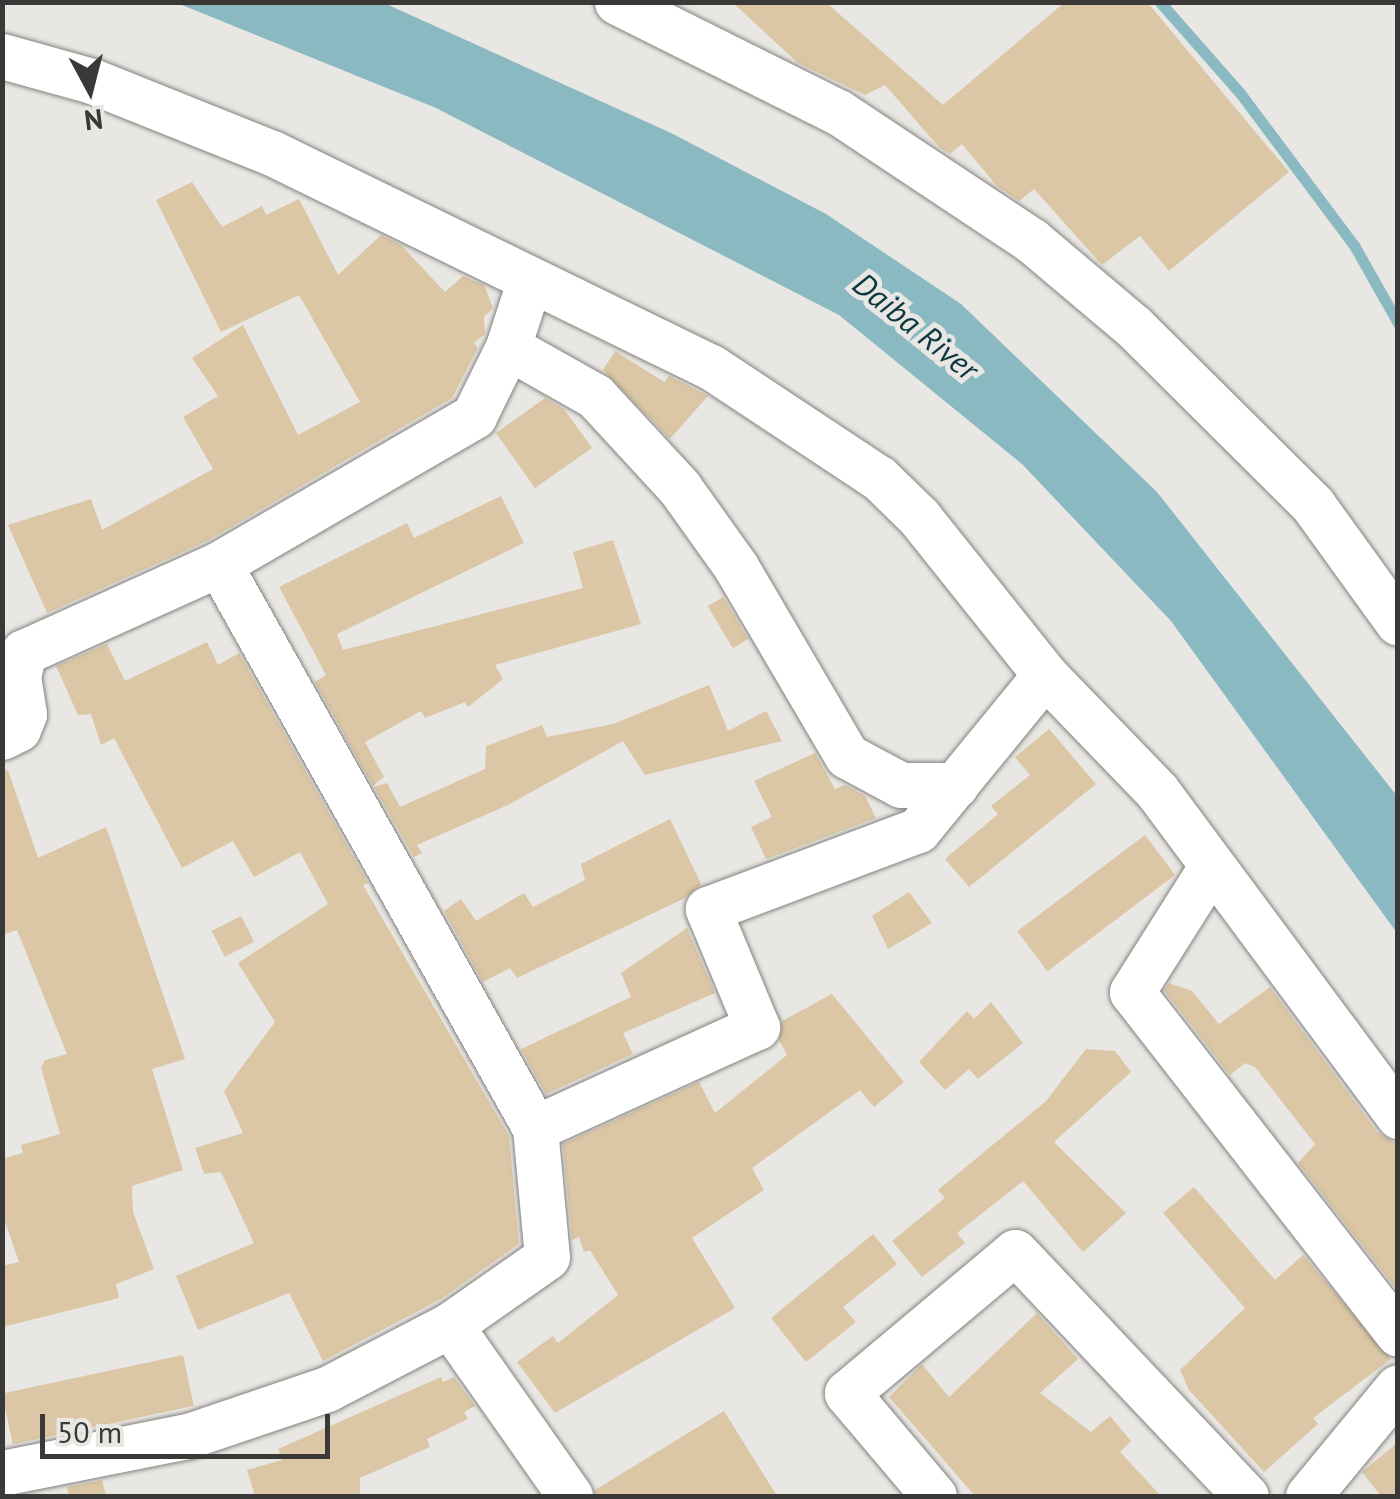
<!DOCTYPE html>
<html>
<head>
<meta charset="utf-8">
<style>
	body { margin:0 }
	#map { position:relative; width:1400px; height:1499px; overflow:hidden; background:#e9e7e3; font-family:"PT Sans",sans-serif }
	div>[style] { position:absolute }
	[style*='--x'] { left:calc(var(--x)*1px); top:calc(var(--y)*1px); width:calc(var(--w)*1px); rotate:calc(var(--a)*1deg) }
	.water>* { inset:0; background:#8bb9c1 }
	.stream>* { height:11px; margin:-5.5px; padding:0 5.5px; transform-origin:5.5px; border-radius:5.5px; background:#8bb9c1 }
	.building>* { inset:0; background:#dbc6a5; transform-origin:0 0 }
	.roads { filter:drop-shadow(0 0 2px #84827f) drop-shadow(0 0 2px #84827f) }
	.minor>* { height:45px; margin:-22.5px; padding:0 22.5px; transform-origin:22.5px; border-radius:22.5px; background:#fff }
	span { translate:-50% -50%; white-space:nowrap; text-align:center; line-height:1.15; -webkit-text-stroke:10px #e9e7e3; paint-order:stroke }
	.water-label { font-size:32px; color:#0c393f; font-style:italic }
	.frame { position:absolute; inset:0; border:5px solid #3a3938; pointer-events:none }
	.north { position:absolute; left:40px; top:40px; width:100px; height:100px; -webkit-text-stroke:8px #e9e7e3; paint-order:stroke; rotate:173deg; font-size:28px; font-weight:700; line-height:40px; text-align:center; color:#3a3938 }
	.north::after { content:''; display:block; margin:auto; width:35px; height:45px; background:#3a3938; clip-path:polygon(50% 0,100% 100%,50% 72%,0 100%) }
	.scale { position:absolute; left:40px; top:1414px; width:290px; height:45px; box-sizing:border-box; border:5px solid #3a3938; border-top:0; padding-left:12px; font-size:30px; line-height:35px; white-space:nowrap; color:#3a3938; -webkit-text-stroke:8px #e9e7e3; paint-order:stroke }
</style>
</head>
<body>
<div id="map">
	<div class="water">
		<i style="clip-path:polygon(177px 3px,384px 3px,671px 133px,826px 214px,961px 304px,1157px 492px,1397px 796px,1397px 933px,1171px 621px,1022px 464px,839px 315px,436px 108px)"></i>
	</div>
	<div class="stream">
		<i style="--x:1160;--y:2;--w:121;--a:48.7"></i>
		<i style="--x:1240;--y:93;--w:192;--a:53.2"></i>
		<i style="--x:1355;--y:247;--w:87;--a:60.5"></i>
	</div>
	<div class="building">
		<i style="clip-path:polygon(732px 2px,829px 5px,943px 105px,1065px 2px,1147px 2px,1289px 172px,1169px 271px,1140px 236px,1102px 265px,1034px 189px,1019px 201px,997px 186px,962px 144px,950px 154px,939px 147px,885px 85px,865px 95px,798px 63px)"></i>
		<i style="clip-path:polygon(192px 182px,222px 227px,262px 206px,266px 215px,299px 199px,338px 275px,381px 235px,401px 245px,445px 292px,463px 276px,484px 285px,493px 308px,484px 317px,485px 334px,474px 343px,478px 348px,452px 398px,207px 541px,47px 613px,8px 525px,91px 499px,102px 530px,213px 469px,183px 417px,218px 396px,192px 358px,243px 325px,298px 435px,360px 402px,299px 295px,221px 332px,156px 200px)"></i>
		<i style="clip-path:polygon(615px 351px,664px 382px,669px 376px,708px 396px,670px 439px,603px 370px)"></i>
		<i style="clip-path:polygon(545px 398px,564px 409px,592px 448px,535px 488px,496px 433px)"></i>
		<i style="clip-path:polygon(501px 496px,524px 543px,337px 634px,343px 650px,583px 588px,573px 552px,613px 540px,641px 624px,495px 665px,503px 679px,468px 707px,465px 702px,425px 718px,421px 711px,365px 742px,384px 777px,373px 786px,315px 682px,326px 675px,279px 587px,407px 523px,414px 538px)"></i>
		<i style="left:723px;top:597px;width:49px;height:18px;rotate:59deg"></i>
		<i style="clip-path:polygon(207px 642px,218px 665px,239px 653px,368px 883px,363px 885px,509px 1136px,519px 1244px,441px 1299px,323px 1361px,289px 1293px,198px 1330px,176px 1276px,254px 1243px,221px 1172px,204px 1174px,195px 1148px,243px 1133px,224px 1091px,275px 1022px,238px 963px,328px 904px,300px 852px,254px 877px,233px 841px,182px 868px,114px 738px,101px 745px,91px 714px,78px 715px,56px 666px,107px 644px,125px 681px)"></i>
		<i style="clip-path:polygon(709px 685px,728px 731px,766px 711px,782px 741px,645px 775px,623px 741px,510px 804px,417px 845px,422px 853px,414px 857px,374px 787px,387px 783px,400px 807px,485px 769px,486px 746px,542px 725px,547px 737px,613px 724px)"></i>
		<i style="clip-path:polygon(1049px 729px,1096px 784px,969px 887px,945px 859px,998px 814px,991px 806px,1030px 775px,1015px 757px)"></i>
		<i style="clip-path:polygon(815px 753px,835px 789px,845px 785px,865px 796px,876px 818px,766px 859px,751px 827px,772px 817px,754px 781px)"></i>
		<i style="clip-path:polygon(8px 770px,38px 858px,106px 827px,185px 1059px,152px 1069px,183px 1170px,132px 1186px,133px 1212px,154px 1269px,116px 1284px,119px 1298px,2px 1327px,2px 1266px,19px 1262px,2px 1213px,2px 1159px,23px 1153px,21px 1145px,60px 1134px,41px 1068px,45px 1060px,67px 1054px,17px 930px,2px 935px,2px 771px)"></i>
		<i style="clip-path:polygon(670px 819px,701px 884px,685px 898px,517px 978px,510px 968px,483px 982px,444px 911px,461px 899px,476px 921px,524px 893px,533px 907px,585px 880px,581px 864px)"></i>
		<i style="left:1145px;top:835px;width:50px;height:160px;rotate:53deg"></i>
		<i style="clip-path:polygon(909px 892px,932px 923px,888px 949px,872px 916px)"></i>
		<i style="left:241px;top:916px;width:29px;height:33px;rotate:63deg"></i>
		<i style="clip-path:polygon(687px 928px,715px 993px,623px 1033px,633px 1054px,546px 1094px,521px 1049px,631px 997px,621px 973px)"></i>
		<i style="clip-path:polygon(1169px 983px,1192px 991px,1219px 1024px,1270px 987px,1377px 1132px,1398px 1145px,1398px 1291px,1298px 1163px,1315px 1144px,1255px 1067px,1245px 1063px,1230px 1075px,1164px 990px)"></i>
		<i style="clip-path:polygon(832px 994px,904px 1082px,874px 1107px,860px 1090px,752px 1168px,764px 1190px,692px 1238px,735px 1308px,555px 1413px,517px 1362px,553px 1336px,558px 1343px,618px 1295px,590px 1250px,584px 1252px,579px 1237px,572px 1240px,563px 1144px,699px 1082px,715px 1113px,787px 1055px,779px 1040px,782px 1021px)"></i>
		<i style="clip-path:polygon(991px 1002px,1023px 1043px,978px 1079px,969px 1069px,945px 1090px,919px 1062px,967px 1011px,974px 1019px)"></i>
		<i style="clip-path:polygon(1086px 1049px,1115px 1051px,1131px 1072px,1054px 1142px,1126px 1213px,1083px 1252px,1023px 1181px,957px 1233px,965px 1243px,922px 1277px,892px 1241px,945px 1198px,938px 1190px,1046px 1101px)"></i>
		<i style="clip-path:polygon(1194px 1187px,1275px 1280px,1303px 1255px,1391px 1359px,1313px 1418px,1318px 1424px,1264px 1472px,1189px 1390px,1180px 1370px,1245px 1308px,1163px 1213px)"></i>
		<i style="clip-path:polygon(873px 1234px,897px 1264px,843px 1307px,856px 1322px,806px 1362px,771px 1318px)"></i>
		<i style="clip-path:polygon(1037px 1313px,1078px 1359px,1040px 1393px,1091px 1432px,1110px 1416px,1131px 1441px,1120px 1452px,1161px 1496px,975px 1496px,889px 1397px,922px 1364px,949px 1397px)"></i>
		<i style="left:183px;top:1355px;width:52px;height:185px;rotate:78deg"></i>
		<i style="clip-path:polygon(441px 1377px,443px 1382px,454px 1377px,475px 1406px,464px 1412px,468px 1419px,427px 1439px,430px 1447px,360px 1478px,360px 1496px,255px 1496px,247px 1470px,282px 1460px,278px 1449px)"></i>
		<i style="clip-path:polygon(724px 1411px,777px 1496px,596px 1496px,595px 1490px)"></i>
		<i style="clip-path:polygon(1398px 1442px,1398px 1496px,1381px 1496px,1362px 1472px)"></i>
		<i style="clip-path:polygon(102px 1480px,106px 1496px,69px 1496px,67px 1487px)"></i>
	</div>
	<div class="roads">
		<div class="minor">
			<i style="--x:617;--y:2;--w:247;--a:26.5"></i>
			<i style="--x:838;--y:112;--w:232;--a:33.6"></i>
			<i style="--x:1031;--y:240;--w:135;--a:40.2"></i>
			<i style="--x:1134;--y:327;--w:252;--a:44.8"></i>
			<i style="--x:1313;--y:505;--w:145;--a:54.2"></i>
			<i style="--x:2;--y:56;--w:93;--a:15.5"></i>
			<i style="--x:92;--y:81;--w:194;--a:21.8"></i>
			<i style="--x:272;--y:153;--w:488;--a:26"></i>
			<i style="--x:711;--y:367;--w:201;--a:33.5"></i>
			<i style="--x:879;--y:478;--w:56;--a:44.3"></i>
			<i style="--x:919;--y:517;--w:202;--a:51.4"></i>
			<i style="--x:1045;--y:675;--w:161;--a:46"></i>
			<i style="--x:1157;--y:791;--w:405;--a:53.4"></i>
			<i style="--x:508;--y:347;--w:100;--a:29.4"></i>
			<i style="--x:595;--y:396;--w:124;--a:47.3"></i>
			<i style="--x:679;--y:487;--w:98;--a:54.5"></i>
			<i style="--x:736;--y:567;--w:219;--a:59.6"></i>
			<i style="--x:847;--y:756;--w:61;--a:28.2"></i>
			<i style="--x:901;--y:785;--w:55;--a:0"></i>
			<i style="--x:2;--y:737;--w:18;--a:-27"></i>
			<i style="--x:18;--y:729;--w:16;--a:-68"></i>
			<i style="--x:24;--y:714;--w:37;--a:-99"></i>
			<i style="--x:18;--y:677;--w:26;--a:-77"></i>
			<i style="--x:24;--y:652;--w:214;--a:-24.3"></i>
			<i style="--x:219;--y:564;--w:295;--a:-30.1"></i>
			<i style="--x:474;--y:416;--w:77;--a:-63.8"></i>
			<i style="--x:508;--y:347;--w:71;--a:-72.1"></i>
			<i style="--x:1211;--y:867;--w:148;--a:122.3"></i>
			<i style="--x:1132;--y:992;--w:433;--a:52.1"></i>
			<i style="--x:535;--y:1128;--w:244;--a:-24.5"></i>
			<i style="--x:757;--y:1027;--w:128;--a:-112.6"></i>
			<i style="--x:708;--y:909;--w:224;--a:-20.6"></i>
			<i style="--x:918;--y:830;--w:200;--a:-50.7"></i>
			<i style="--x:450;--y:1325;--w:209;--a:54.9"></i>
			<i style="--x:2;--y:1473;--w:190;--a:-11.3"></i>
			<i style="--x:188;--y:1436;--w:147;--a:-18.7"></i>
			<i style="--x:327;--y:1389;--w:139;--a:-27.5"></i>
			<i style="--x:450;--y:1325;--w:118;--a:-35"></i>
			<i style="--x:547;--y:1257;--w:130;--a:-95.3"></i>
			<i style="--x:535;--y:1128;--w:646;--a:-119.26"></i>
			<i style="--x:934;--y:1496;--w:135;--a:-130.2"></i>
			<i style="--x:847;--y:1393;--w:219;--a:-40"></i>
			<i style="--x:1015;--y:1252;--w:336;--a:46.6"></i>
			<i style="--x:1308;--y:1496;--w:141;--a:-50.5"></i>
		</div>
	</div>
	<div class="water-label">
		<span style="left:916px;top:326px;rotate:39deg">Daiba River</span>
	</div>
	<div class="frame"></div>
	<div class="north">N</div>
	<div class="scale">50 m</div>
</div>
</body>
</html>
